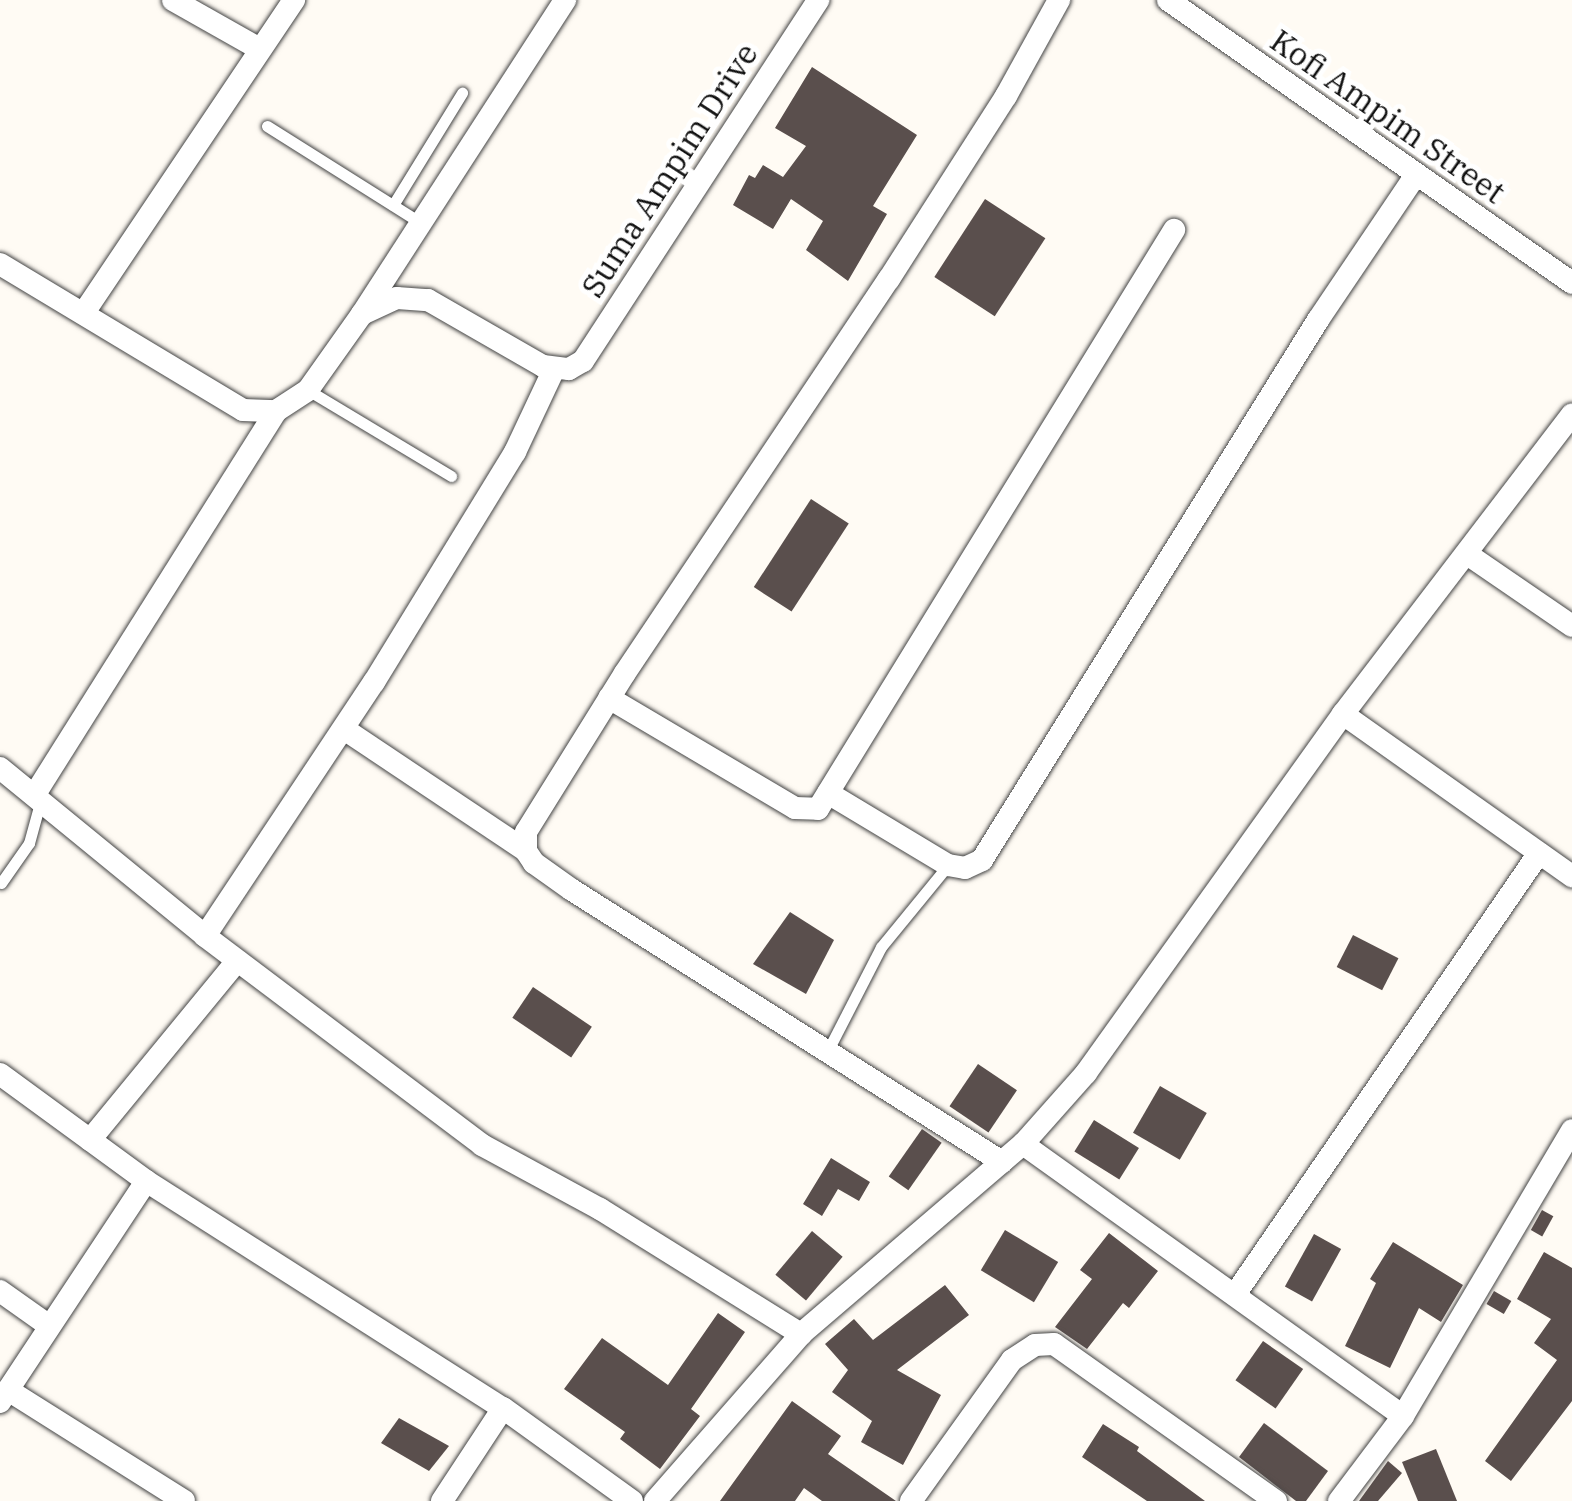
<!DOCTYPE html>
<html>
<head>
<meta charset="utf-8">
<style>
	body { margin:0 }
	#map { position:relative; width:1572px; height:1501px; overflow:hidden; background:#fffbf4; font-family:"IBM Plex Serif",serif }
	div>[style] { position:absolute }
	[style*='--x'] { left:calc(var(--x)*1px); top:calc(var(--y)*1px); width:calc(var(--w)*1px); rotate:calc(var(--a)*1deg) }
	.building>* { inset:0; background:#5a4f4d; transform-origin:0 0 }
	.roads { filter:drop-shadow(0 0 2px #444) drop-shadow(0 0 2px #444) }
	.lane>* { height:11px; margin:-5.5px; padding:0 5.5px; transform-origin:5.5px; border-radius:5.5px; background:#fff }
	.street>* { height:22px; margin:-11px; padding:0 11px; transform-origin:11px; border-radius:11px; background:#fff }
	span { translate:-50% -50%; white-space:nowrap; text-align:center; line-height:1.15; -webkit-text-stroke:10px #fff; paint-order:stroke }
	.street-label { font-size:32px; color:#111 }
</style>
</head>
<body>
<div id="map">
	<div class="building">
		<i style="clip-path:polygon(812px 67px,917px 135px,873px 206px,887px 214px,848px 281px,806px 250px,823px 221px,791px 199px,773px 229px,733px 205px,749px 175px,755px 178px,763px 165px,783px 177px,806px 146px,775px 128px)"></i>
		<i style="left:985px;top:199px;width:72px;height:93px;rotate:33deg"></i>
		<i style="left:811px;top:499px;width:45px;height:105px;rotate:33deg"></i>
		<i style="clip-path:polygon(790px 912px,834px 940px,806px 994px,753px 964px)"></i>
		<i style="left:1353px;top:935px;width:51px;height:36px;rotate:27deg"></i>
		<i style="left:533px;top:987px;width:71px;height:37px;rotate:34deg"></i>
		<i style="left:978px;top:1064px;width:47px;height:51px;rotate:34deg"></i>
		<i style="left:1160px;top:1086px;width:54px;height:54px;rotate:30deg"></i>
		<i style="left:1094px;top:1120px;width:53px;height:37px;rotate:32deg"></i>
		<i style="left:922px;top:1129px;width:24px;height:58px;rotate:35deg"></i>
		<i style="clip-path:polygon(831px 1158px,870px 1182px,859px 1201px,838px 1189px,822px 1216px,803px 1204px)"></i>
		<i style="left:1542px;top:1210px;width:13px;height:23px;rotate:29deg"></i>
		<i style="left:1005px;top:1230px;width:62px;height:47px;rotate:31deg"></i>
		<i style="left:812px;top:1231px;width:40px;height:57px;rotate:40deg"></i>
		<i style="clip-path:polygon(1109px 1233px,1158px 1271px,1129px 1308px,1123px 1303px,1087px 1349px,1055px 1327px,1092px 1279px,1080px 1270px)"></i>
		<i style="left:1314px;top:1234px;width:31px;height:60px;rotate:29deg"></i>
		<i style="clip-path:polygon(1393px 1242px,1463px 1285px,1441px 1322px,1419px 1308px,1390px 1368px,1345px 1346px,1376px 1283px,1370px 1279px)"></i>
		<i style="clip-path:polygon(1544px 1252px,1572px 1268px,1572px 1401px,1511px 1481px,1485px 1461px,1557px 1360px,1534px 1343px,1551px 1319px,1517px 1299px)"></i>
		<i style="clip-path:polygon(945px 1285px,969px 1315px,897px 1370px,941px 1395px,903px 1465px,861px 1442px,872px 1421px,832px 1392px,848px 1370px,825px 1344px,854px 1319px,873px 1340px)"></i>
		<i style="left:1494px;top:1291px;width:20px;height:15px;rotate:30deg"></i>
		<i style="clip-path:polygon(718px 1313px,745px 1332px,691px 1409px,700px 1416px,660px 1469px,620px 1439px,625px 1432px,564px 1389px,602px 1338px,668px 1385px)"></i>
		<i style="left:1263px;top:1341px;width:49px;height:48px;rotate:35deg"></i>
		<i style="clip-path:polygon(792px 1401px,841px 1436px,828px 1454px,896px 1501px,822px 1501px,804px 1488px,795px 1501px,720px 1501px)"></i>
		<i style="clip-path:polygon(399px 1418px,449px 1446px,429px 1471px,381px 1443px)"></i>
		<i style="clip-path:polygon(1264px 1423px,1328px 1471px,1306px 1501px,1296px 1501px,1239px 1457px)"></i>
		<i style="clip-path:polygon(1103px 1424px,1139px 1447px,1137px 1451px,1205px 1501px,1147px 1501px,1082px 1457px)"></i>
		<i style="clip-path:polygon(1436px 1449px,1457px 1501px,1418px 1501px,1402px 1462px)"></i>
		<i style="clip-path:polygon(1388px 1461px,1402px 1473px,1378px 1501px,1359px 1501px)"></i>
	</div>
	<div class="roads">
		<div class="lane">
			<i style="--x:267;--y:126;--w:182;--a:32.2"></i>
			<i style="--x:393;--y:205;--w:132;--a:-58.4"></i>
			<i style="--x:308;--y:390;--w:167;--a:31"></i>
			<i style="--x:1;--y:883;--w:49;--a:-55"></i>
			<i style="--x:29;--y:843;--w:46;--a:-74.7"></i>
			<i style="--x:827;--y:1052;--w:118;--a:-62.8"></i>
			<i style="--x:881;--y:947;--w:106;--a:-50.7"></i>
		</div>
		<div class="street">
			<i style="--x:173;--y:0;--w:98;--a:29.5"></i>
			<i style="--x:1168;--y:0;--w:493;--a:35"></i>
			<i style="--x:0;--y:264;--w:283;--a:31"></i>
			<i style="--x:243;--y:410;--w:33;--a:2"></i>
			<i style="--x:85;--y:311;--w:375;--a:-56.1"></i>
			<i style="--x:362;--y:314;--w:38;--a:-25"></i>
			<i style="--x:397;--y:298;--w:31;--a:4"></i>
			<i style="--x:428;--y:300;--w:133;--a:29.9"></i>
			<i style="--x:543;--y:366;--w:26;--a:7"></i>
			<i style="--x:569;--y:369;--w:16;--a:-30"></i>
			<i style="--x:583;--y:361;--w:431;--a:-56.9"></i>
			<i style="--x:1467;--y:554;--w:127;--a:34.4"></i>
			<i style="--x:609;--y:698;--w:216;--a:30.6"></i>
			<i style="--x:795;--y:808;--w:23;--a:2"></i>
			<i style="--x:818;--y:809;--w:680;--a:-58.41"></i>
			<i style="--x:1343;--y:714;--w:281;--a:35.3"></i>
			<i style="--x:344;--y:729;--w:219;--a:33.8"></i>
			<i style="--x:0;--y:768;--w:265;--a:39.3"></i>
			<i style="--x:205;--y:936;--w:347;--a:37"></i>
			<i style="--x:482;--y:1145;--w:134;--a:28.5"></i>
			<i style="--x:600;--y:1209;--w:237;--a:31.9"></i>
			<i style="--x:828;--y:793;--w:140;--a:31"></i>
			<i style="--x:948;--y:865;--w:17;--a:10"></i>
			<i style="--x:965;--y:868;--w:19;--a:-25"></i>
			<i style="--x:982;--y:860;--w:636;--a:-58.11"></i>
			<i style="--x:1318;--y:320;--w:174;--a:-56"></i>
			<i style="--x:35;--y:794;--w:453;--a:-57.8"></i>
			<i style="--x:276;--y:411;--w:38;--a:-33"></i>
			<i style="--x:308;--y:390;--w:93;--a:-54.6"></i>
			<i style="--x:362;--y:314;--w:374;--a:-57.1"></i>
			<i style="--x:205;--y:936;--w:305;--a:-56.4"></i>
			<i style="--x:374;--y:682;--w:270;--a:-58.5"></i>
			<i style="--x:515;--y:452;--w:92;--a:-64.8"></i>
			<i style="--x:0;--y:1074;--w:181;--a:36.2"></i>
			<i style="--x:146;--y:1181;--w:423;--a:32.5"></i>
			<i style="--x:503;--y:1408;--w:159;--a:35.8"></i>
			<i style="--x:90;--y:1140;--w:232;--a:-50.6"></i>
			<i style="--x:1023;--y:1144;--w:467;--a:35.6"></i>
			<i style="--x:1002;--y:1162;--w:509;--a:-147.68"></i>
			<i style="--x:572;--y:890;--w:47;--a:-144.6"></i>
			<i style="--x:534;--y:863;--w:14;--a:-124"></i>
			<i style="--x:526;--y:851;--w:19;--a:-90"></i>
			<i style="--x:526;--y:832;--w:187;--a:-58.1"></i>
			<i style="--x:625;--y:673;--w:474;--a:-56.2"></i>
			<i style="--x:889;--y:279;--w:217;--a:-57.4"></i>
			<i style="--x:1006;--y:96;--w:110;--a:-61.1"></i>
			<i style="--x:0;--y:1291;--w:59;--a:35.3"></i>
			<i style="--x:1236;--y:1293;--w:534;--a:-55.45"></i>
			<i style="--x:8;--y:1390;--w:208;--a:32.2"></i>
			<i style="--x:0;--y:1402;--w:265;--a:-56.5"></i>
			<i style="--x:442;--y:1501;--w:111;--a:-56.7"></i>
			<i style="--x:655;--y:1501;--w:222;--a:-48.8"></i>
			<i style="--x:801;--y:1334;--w:292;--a:-40.6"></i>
			<i style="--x:1023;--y:1144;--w:95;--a:-48.4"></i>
			<i style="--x:1086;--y:1073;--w:442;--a:-54.4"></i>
			<i style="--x:1343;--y:714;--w:377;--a:-52.6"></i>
			<i style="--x:911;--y:1501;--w:173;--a:-54.4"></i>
			<i style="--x:1012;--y:1360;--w:27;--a:-33"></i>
			<i style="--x:1035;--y:1345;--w:19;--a:-3"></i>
			<i style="--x:1054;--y:1344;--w:272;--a:35.3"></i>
			<i style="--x:1339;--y:1501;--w:106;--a:-53"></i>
			<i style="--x:1403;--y:1416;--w:332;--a:-59.4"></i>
		</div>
	</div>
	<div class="street-label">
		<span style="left:1388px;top:116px;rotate:35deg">Kofi Ampim Street</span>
		<span style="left:669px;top:170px;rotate:-57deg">Suma Ampim Drive</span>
	</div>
</div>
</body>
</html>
